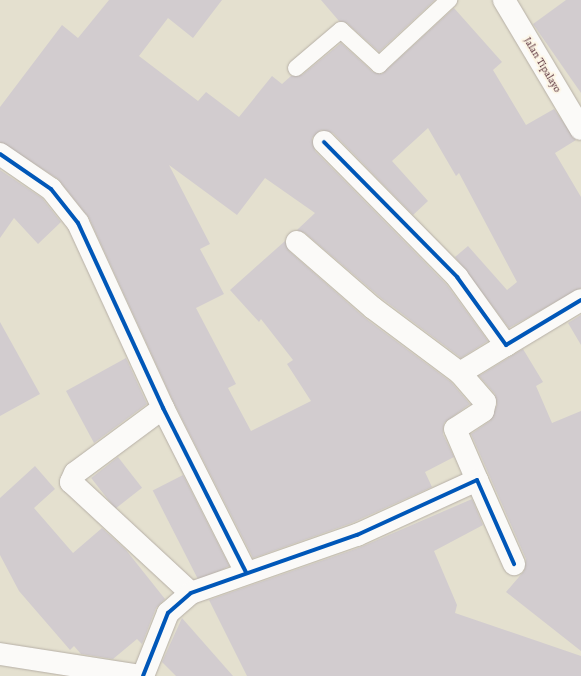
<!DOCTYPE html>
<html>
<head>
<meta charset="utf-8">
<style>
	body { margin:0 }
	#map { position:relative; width:581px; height:676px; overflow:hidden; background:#e4e0cf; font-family:Alegreya,serif }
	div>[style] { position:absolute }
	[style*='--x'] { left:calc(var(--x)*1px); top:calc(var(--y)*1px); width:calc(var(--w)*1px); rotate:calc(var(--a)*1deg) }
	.building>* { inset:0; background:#d2cccf; transform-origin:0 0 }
	.roads { filter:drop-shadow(0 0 1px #b6afa6) drop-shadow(0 0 1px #b6afa6) }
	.lane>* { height:16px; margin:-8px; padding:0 8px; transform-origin:8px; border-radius:8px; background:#fbfaf8 }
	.street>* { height:22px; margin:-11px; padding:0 11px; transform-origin:11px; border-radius:11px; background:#fbfaf8 }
	.cycleway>* { height:4px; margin:-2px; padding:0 2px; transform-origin:2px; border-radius:2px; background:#0057b8 }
	span { translate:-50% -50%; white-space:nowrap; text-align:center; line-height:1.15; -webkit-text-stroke:4px #fcf5e5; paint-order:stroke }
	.street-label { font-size:11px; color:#4a1f2b }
</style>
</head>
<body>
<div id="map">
	<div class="building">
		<i style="clip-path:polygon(109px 0,222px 0,193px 38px,168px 18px,139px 56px,198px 101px,206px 92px,239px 117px,272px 76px,282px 84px,291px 76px,302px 75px,341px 43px,373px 72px,382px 74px,454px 8px,502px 62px,493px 70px,526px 125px,554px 109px,576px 140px,555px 153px,581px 197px,581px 288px,509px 328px,455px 257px,468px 246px,507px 290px,517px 282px,459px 173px,456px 176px,428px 128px,392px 161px,428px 201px,413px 215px,333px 133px,321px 130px,312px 138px,315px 151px,447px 285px,488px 341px,461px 358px,381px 298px,305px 233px,297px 230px,315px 213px,265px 178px,237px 215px,169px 165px,210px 244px,200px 249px,224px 294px,196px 308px,236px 384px,228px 388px,251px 431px,311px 401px,287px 364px,293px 360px,261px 319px,259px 322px,230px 290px,285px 241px,289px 251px,365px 318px,451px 382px,470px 404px,444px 423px,443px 434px,454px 457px,425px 472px,432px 487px,352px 523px,253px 558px,174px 403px,89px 218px,58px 179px,0 142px,0 107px,62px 25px,78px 38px)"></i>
		<i style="clip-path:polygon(321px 0,435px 0,379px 52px,347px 23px,339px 21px)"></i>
		<i style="clip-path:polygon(566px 0,581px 0,581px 93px,533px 24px)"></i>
		<i style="clip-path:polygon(0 170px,42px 198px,61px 222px,38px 244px,14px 218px,0 238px)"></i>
		<i style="clip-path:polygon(581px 315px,581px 345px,568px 323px)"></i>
		<i style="clip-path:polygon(0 322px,40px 394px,0 416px)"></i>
		<i style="clip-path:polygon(523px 349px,543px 382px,536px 386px,552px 423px,581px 411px,581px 651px,506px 592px,524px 571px,526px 559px,471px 434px,490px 421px,497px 405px,495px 394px,479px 376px)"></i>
		<i style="clip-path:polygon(126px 358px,147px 404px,94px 443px,66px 391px)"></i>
		<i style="left:118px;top:457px;width:39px;height:34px;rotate:52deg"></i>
		<i style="clip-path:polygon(35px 466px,55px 489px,34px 508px,73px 553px,102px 528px,126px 550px,165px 599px,156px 608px,142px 644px,137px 639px,113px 659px,81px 654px,74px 646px,70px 650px,19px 591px,0 555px,0 498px)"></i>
		<i style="left:183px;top:475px;width:102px;height:34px;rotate:63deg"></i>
		<i style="clip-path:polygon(472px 499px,483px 525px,434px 551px,457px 605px,455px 613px,581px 656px,581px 676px,247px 676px,209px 600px,361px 547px)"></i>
		<i style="clip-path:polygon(182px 618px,233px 676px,176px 676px,162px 662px)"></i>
	</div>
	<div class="roads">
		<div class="lane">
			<i style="--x:296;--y:68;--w:59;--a:-40.2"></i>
			<i style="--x:341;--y:30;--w:52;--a:42.6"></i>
			<i style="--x:379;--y:65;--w:96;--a:-42.9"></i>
		</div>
		<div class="street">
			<i style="--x:504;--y:0;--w:150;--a:59.2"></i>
			<i style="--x:324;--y:142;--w:190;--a:45.4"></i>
			<i style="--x:457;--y:277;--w:84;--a:54.2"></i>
			<i style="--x:506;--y:345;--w:87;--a:-31"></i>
			<i style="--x:0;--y:154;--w:62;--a:34.5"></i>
			<i style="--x:51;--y:189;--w:43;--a:51.5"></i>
			<i style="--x:78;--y:223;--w:204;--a:65.3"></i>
			<i style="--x:163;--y:408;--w:184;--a:63.2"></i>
			<i style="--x:297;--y:242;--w:101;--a:41"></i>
			<i style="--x:373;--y:308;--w:109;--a:36.8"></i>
			<i style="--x:460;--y:373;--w:38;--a:49"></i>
			<i style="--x:485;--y:402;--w:9;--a:103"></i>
			<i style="--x:483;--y:411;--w:33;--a:147"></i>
			<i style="--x:455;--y:429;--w:56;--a:66.7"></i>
			<i style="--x:460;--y:373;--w:54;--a:-31.3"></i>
			<i style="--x:163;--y:408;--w:109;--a:143.5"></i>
			<i style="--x:75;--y:473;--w:10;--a:114"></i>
			<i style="--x:71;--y:482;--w:163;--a:42.8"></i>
			<i style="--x:0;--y:654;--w:143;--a:8.9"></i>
			<i style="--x:143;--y:676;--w:68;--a:-68.4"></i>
			<i style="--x:168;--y:613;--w:30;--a:-41"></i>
			<i style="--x:191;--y:593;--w:176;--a:-19.3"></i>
			<i style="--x:357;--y:535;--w:132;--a:-24.6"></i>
			<i style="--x:477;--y:480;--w:92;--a:66.2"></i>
		</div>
	</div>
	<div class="cycleway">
		<i style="--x:324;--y:142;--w:190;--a:45.4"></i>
		<i style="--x:457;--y:277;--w:84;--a:54.2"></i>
		<i style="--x:506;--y:345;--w:87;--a:-31"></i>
		<i style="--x:0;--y:154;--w:62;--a:34.5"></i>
		<i style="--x:51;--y:189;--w:43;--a:51.5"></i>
		<i style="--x:78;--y:223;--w:204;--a:65.3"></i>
		<i style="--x:163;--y:408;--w:184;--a:63.2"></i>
		<i style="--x:143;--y:676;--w:68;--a:-68.4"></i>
		<i style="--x:168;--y:613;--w:30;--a:-41"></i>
		<i style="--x:191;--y:593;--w:176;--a:-19.3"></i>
		<i style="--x:357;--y:535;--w:132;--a:-24.6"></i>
		<i style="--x:477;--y:480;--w:92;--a:66.2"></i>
	</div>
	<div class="street-label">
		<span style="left:542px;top:65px;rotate:59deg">Jalan Tipalayo</span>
	</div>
</div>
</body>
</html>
